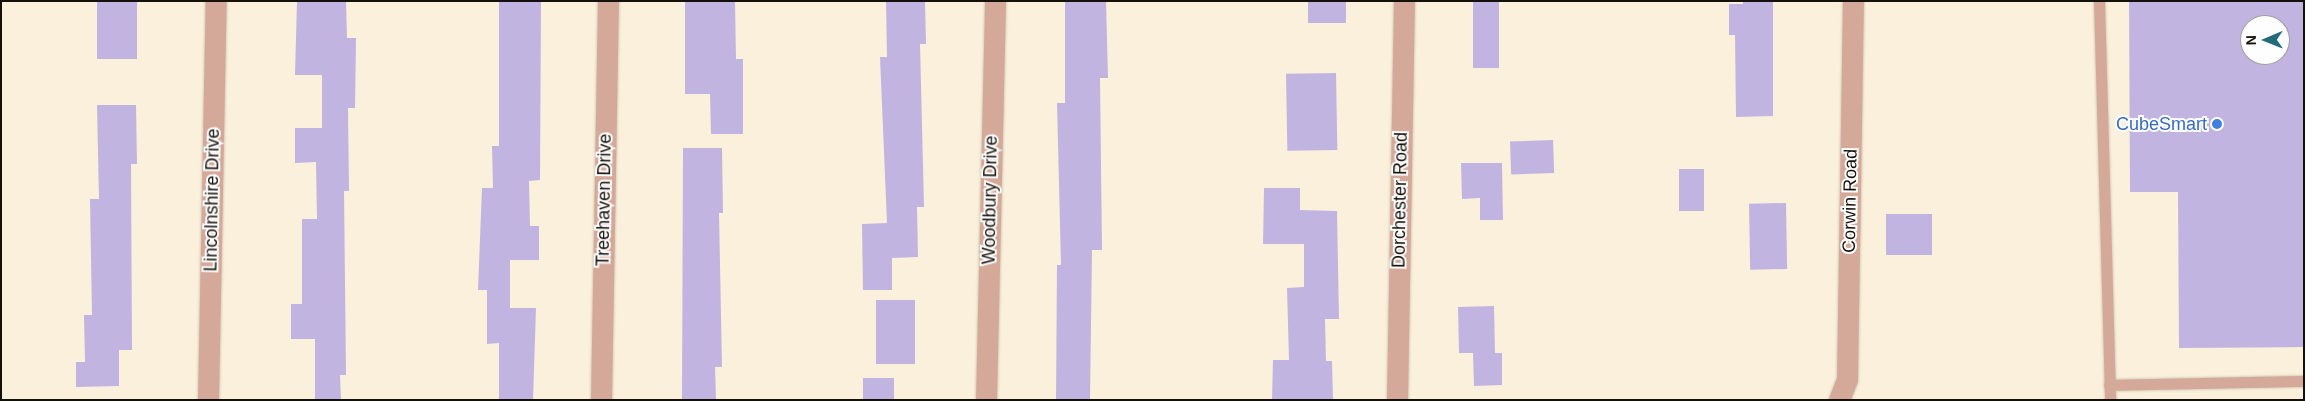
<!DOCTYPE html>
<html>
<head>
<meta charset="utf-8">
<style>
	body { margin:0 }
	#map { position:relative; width:2305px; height:401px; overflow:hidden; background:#faf0db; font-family:Arial,sans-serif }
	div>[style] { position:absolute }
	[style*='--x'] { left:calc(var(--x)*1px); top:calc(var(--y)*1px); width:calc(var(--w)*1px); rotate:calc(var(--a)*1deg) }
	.building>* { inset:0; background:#c1b4e1; transform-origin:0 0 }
	.roads { filter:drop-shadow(0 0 1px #d5ccba) drop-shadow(0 0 1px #d5ccba) }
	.service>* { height:11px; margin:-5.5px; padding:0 5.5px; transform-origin:5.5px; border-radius:5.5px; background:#d5a99a }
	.minor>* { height:21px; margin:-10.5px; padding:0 10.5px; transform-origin:10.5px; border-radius:10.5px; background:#d5a99a }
	.dots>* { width:14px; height:14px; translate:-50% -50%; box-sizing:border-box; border:2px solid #fefefe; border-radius:50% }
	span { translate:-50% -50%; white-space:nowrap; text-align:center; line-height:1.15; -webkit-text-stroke:4px #fefefe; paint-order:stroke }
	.shop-label { font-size:18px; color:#366cbe }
	.right { translate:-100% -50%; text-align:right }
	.street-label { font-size:18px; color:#14110a }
	.frame { position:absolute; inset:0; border:2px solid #14110a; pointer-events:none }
	.north { position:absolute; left:2240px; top:15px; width:50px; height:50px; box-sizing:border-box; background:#fefefe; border:1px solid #a09f9c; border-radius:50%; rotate:269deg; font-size:14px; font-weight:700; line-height:20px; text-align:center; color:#14110a }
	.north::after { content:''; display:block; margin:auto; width:18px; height:22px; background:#236b78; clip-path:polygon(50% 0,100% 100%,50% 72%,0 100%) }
</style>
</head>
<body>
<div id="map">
	<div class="building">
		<i style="left:97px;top:1px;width:40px;height:58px"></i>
		<i style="clip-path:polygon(297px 1px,346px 1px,347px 38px,356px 38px,355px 108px,348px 108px,349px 191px,344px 191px,346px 375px,340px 375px,341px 400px,315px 400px,315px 339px,291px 339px,291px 304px,302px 304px,302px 219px,317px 219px,316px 162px,295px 163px,295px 128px,322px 128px,322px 75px,295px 75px)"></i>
		<i style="clip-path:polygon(499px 1px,541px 1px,540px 180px,529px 181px,530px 226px,539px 226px,539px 260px,510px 260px,510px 308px,536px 308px,533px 400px,499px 400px,499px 343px,487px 344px,487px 290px,478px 290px,482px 188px,493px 188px,492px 146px,499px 146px)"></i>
		<i style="clip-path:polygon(685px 1px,735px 1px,736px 59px,743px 59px,743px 134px,711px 134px,710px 94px,685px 94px)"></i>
		<i style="clip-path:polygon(886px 1px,925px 1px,926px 44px,920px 44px,924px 207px,917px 207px,918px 257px,892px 258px,892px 290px,863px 290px,862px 224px,887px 223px,880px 57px,887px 57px)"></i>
		<i style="clip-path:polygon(1065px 1px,1106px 1px,1108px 78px,1100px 78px,1102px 250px,1092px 250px,1090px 400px,1056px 400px,1057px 265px,1061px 265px,1057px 103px,1065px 103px)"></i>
		<i style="left:1308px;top:1px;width:38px;height:22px"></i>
		<i style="left:1473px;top:1px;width:26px;height:67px"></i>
		<i style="clip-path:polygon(1743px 1px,1773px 1px,1773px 116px,1736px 117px,1735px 35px,1729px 35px,1729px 4px,1743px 4px)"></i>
		<i style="clip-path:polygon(evenodd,2129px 1px,2304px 1px,2304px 347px,2179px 348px,2178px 192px,2130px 192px,2129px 1px,2250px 25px,2280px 25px,2280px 55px,2250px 55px,2250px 25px)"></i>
		<i style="left:1336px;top:73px;width:77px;height:50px;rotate:89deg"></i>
		<i style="clip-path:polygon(97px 105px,136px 105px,137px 164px,131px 164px,132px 350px,119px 350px,119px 386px,76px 387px,76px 362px,85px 362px,84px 315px,92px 315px,90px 199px,99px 199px)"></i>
		<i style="left:1553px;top:140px;width:33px;height:43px;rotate:88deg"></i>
		<i style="clip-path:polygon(683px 148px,722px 148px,723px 213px,719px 213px,722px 367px,715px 367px,716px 400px,682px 400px)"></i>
		<i style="clip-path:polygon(1461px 163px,1502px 163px,1503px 220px,1480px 220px,1480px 198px,1462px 199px)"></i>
		<i style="left:1704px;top:169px;width:42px;height:25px;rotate:90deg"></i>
		<i style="clip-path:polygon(1264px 188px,1300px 188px,1300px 210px,1337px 211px,1339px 319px,1325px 319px,1326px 361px,1332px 361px,1333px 400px,1272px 400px,1273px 360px,1289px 360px,1287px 288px,1304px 287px,1304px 244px,1263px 244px)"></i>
		<i style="left:1786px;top:203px;width:66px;height:37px;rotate:89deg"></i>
		<i style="left:1886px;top:214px;width:46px;height:41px"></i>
		<i style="left:876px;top:300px;width:39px;height:64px"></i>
		<i style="clip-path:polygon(1494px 306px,1495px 353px,1502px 353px,1502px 385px,1474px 386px,1473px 353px,1459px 353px,1458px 307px)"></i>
		<i style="left:894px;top:378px;width:22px;height:31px;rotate:90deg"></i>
	</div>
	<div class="roads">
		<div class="service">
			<i style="--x:2099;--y:1;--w:399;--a:88.4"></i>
			<i style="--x:2109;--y:385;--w:195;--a:-1.2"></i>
		</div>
		<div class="minor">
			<i style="--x:208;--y:400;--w:399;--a:-88.9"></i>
			<i style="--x:601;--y:400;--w:399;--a:-89"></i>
			<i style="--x:986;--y:400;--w:399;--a:-88.7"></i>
			<i style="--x:1397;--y:400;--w:399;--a:-89"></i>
			<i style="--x:1839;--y:400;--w:22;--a:-69"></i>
			<i style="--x:1847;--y:379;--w:378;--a:-89.1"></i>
		</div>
	</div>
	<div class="dots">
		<i style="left:2217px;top:124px;background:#3f7fe0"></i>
	</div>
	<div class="shop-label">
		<span class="right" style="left:2207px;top:124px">CubeSmart</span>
	</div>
	<div class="street-label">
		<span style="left:212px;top:200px;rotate:-89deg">Lincolnshire Drive</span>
		<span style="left:604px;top:200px;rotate:-89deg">Treehaven Drive</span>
		<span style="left:990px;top:200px;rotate:-89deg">Woodbury Drive</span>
		<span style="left:1400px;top:200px;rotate:-89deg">Dorchester Road</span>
		<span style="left:1850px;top:201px;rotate:-89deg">Corwin Road</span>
	</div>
	<div class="frame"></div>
	<div class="north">N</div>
</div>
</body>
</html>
